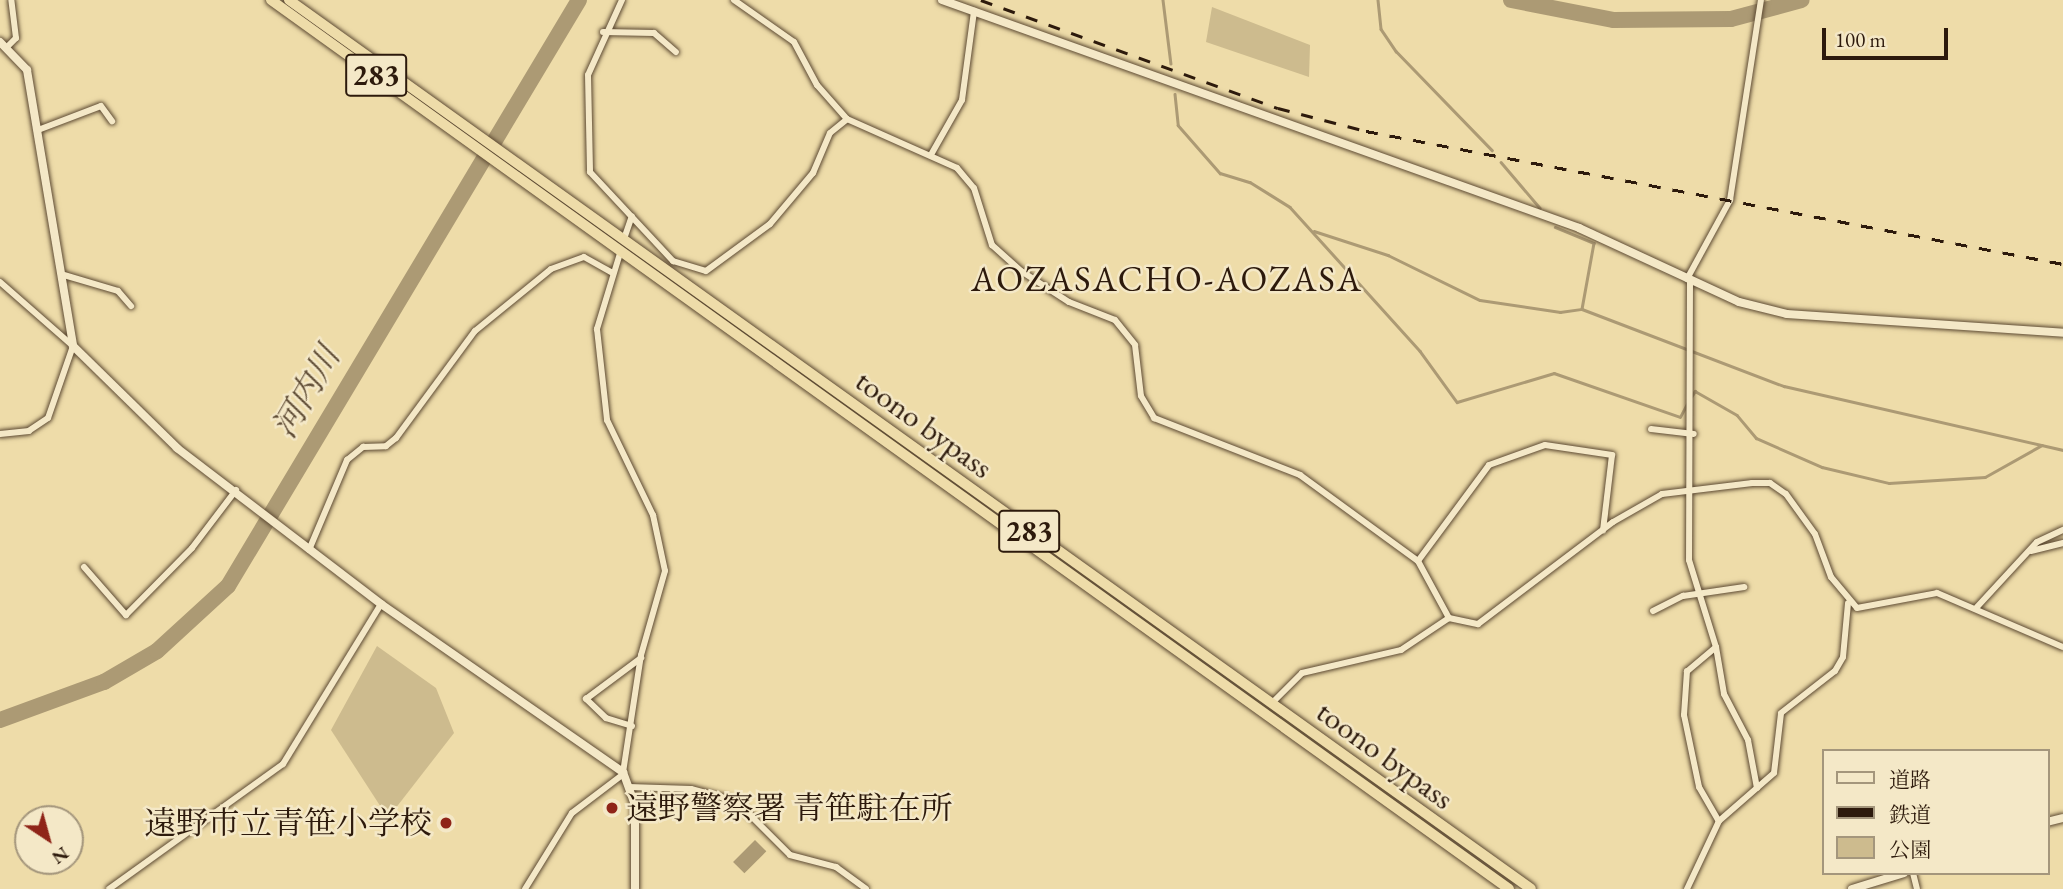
<!DOCTYPE html>
<html>
<head>
<meta charset="utf-8">
<style>
	body { margin:0 }
	#map { position:relative; width:2063px; height:889px; overflow:hidden; background:#eedca9; font-family:"EB Garamond","Noto Serif JP",serif }
	div>[style] { position:absolute }
	[style*='--x'] { left:calc(var(--x)*1px); top:calc(var(--y)*1px); width:calc(var(--w)*1px); rotate:calc(var(--a)*1deg) }
	.green>* { inset:0; background:#cdbb8e }
	.water>* { inset:0; background:#ac9a74; transform-origin:0 0 }
	.stream>* { height:2.5px; margin:-1.25px; padding:0 1.25px; transform-origin:1.25px; border-radius:1.25px; background:#ac9a74 }
	.river>* { height:16px; margin:-8px; padding:0 8px; transform-origin:8px; border-radius:8px; background:#ac9a74 }
	.roads { filter:drop-shadow(0 0 2px #5d4a33) drop-shadow(0 0 2px #5d4a33) }
	.minor>* { height:6px; margin:-3px; padding:0 3px; transform-origin:3px; border-radius:3px; background:#f4e8c7 }
	.tertiary>* { height:8px; margin:-4px; padding:0 4px; transform-origin:4px; border-radius:4px; background:#f4e8c7 }
	.trunk>* { height:10px; margin:-5px; padding:0 5px; transform-origin:5px; border-radius:5px; background:#eedca9 }
	.rail>* { height:2.5px; margin-top:-1.25px; transform-origin:0; background:repeating-linear-gradient(90deg,#2d1a0c 0 12px,transparent 0 24px) }
	.dots>* { width:19px; height:19px; translate:-50% -50%; box-sizing:border-box; border:4px solid #f4e8c7; border-radius:50% }
	span { translate:-50% -50%; white-space:nowrap; text-align:center; line-height:1.15; -webkit-text-stroke:5px #f4e8c7; paint-order:stroke }
	.shield-label span { padding:2px 5px; background:#f4e8c7; border:2px solid; border-radius:5px; -webkit-text-stroke-width:0 }
	.shield-label { font-size:30px; color:#2d1a0c; font-weight:700 }
	.street-label { font-size:32px; color:#2d1a0c }
	.poi-label { font-size:32px; color:#2d1a0c }
	.left { translate:0 -50%; text-align:left }
	.right { translate:-100% -50%; text-align:right }
	.water-label { font-size:33px; color:#604d36; font-style:italic }
	.quarter-label { font-size:35px; color:#2d1a0c; letter-spacing:2px }
	.legend { position:absolute; left:1822px; top:749px; width:228px; height:126px; box-sizing:border-box; background:#f4e8c7; border:2px solid #a4967c; margin:0; padding:9px 12px; list-style:none; font-size:21px; color:#2d1a0c }
	.legend li { display:flex; align-items:center; gap:14px; height:35px }
	.legend b { width:35px; border:2px solid #a4967c }
	.north { position:absolute; left:14px; top:805px; width:70px; height:70px; box-sizing:border-box; background:#f4e8c7; border:2px solid #a4967c; border-radius:50%; rotate:144deg; font-size:19px; font-weight:700; line-height:28px; text-align:center; color:#2d1a0c }
	.north::after { content:''; display:block; margin:auto; width:24px; height:32px; background:#8f2418; clip-path:polygon(50% 0,100% 100%,50% 72%,0 100%) }
	.scale { position:absolute; left:1822px; top:28px; width:126px; height:32px; box-sizing:border-box; border:4px solid #2d1a0c; border-top:0; padding-left:9px; font-size:21px; line-height:24px; white-space:nowrap; color:#2d1a0c; -webkit-text-stroke:5px #f4e8c7; paint-order:stroke }
</style>
</head>
<body>
<div id="map">
	<div class="green">
		<i style="clip-path:polygon(1212px 7px,1310px 45px,1309px 77px,1206px 42px)"></i>
		<i style="clip-path:polygon(377px 646px,436px 688px,454px 733px,388px 818px,331px 730px)"></i>
	</div>
	<div class="water">
		<i style="left:755px;top:840px;width:16px;height:31px;rotate:45deg"></i>
	</div>
	<div class="stream">
		<i style="--x:1163;--y:0;--w:64;--a:82.9"></i>
		<i style="--x:1378;--y:0;--w:29;--a:84"></i>
		<i style="--x:1381;--y:29;--w:27;--a:56"></i>
		<i style="--x:1396;--y:51;--w:138;--a:45.9"></i>
		<i style="--x:1175;--y:94;--w:31;--a:84"></i>
		<i style="--x:1178;--y:125;--w:64;--a:48.8"></i>
		<i style="--x:1220;--y:173;--w:31;--a:17"></i>
		<i style="--x:1250;--y:182;--w:47;--a:32"></i>
		<i style="--x:1290;--y:207;--w:194;--a:47.9"></i>
		<i style="--x:1420;--y:351;--w:63;--a:54"></i>
		<i style="--x:1457;--y:402;--w:101;--a:-16.6"></i>
		<i style="--x:1554;--y:373;--w:133;--a:19.2"></i>
		<i style="--x:1680;--y:417;--w:17;--a:-62"></i>
		<i style="--x:1501;--y:162;--w:60;--a:49.7"></i>
		<i style="--x:1555;--y:227;--w:42;--a:22.3"></i>
		<i style="--x:1594;--y:243;--w:67;--a:100.3"></i>
		<i style="--x:1314;--y:231;--w:78;--a:18"></i>
		<i style="--x:1388;--y:255;--w:102;--a:26.1"></i>
		<i style="--x:1480;--y:300;--w:81;--a:8.5"></i>
		<i style="--x:1560;--y:312;--w:22;--a:-8"></i>
		<i style="--x:1582;--y:309;--w:216;--a:20.9"></i>
		<i style="--x:1784;--y:386;--w:286;--a:12.9"></i>
		<i style="--x:1691;--y:397;--w:7;--a:-56"></i>
		<i style="--x:1695;--y:391;--w:48;--a:29.7"></i>
		<i style="--x:1737;--y:415;--w:30;--a:50"></i>
		<i style="--x:1756;--y:438;--w:72;--a:23.7"></i>
		<i style="--x:1822;--y:467;--w:69;--a:13.4"></i>
		<i style="--x:1889;--y:483;--w:96;--a:-3.6"></i>
		<i style="--x:1985;--y:477;--w:65;--a:-29.3"></i>
	</div>
	<div class="river">
		<i style="--x:1511;--y:0;--w:105;--a:11"></i>
		<i style="--x:1614;--y:20;--w:117;--a:-0.5"></i>
		<i style="--x:1731;--y:19;--w:73;--a:-15"></i>
		<i style="--x:0;--y:720;--w:111;--a:-20.1"></i>
		<i style="--x:104;--y:682;--w:61;--a:-30.3"></i>
		<i style="--x:157;--y:651;--w:96;--a:-42.5"></i>
		<i style="--x:228;--y:586;--w:683;--a:-59.08"></i>
	</div>
	<div class="roads">
		<div class="minor">
			<i style="--x:622;--y:0;--w:82;--a:114.4"></i>
			<i style="--x:588;--y:75;--w:97;--a:88.8"></i>
			<i style="--x:590;--y:172;--w:122;--a:47"></i>
			<i style="--x:673;--y:261;--w:34;--a:17"></i>
			<i style="--x:706;--y:271;--w:79;--a:-36.3"></i>
			<i style="--x:770;--y:224;--w:67;--a:-49.9"></i>
			<i style="--x:813;--y:173;--w:43;--a:-67"></i>
			<i style="--x:830;--y:133;--w:22;--a:-39"></i>
			<i style="--x:734;--y:0;--w:73;--a:35"></i>
			<i style="--x:794;--y:42;--w:49;--a:61.9"></i>
			<i style="--x:817;--y:85;--w:45;--a:48.6"></i>
			<i style="--x:847;--y:119;--w:120;--a:24"></i>
			<i style="--x:957;--y:168;--w:26;--a:50"></i>
			<i style="--x:974;--y:188;--w:60;--a:72.5"></i>
			<i style="--x:992;--y:245;--w:39;--a:42"></i>
			<i style="--x:1021;--y:271;--w:57;--a:32.9"></i>
			<i style="--x:1069;--y:302;--w:49;--a:21.4"></i>
			<i style="--x:1115;--y:320;--w:32;--a:51"></i>
			<i style="--x:1135;--y:345;--w:51;--a:83.3"></i>
			<i style="--x:1141;--y:396;--w:26;--a:59"></i>
			<i style="--x:1154;--y:418;--w:157;--a:21.3"></i>
			<i style="--x:1300;--y:475;--w:146;--a:36.1"></i>
			<i style="--x:1418;--y:561;--w:65;--a:61.5"></i>
			<i style="--x:603;--y:32;--w:51;--a:1.1"></i>
			<i style="--x:654;--y:33;--w:29;--a:41"></i>
			<i style="--x:6;--y:48;--w:14;--a:-45"></i>
			<i style="--x:16;--y:38;--w:38;--a:-97"></i>
			<i style="--x:38;--y:130;--w:67;--a:-20.9"></i>
			<i style="--x:101;--y:106;--w:19;--a:54"></i>
			<i style="--x:932;--y:153;--w:61;--a:-60.5"></i>
			<i style="--x:962;--y:100;--w:90;--a:-82.3"></i>
			<i style="--x:624;--y:239;--w:24;--a:-71"></i>
			<i style="--x:621;--y:250;--w:83;--a:106.9"></i>
			<i style="--x:597;--y:329;--w:92;--a:83.7"></i>
			<i style="--x:607;--y:420;--w:106;--a:64.2"></i>
			<i style="--x:653;--y:515;--w:57;--a:77.9"></i>
			<i style="--x:665;--y:571;--w:87;--a:105.9"></i>
			<i style="--x:641;--y:655;--w:118;--a:98.7"></i>
			<i style="--x:64;--y:275;--w:56;--a:16.5"></i>
			<i style="--x:118;--y:291;--w:20;--a:49"></i>
			<i style="--x:1687;--y:279;--w:90;--a:-61.4"></i>
			<i style="--x:1730;--y:200;--w:202;--a:-81.2"></i>
			<i style="--x:1690;--y:280;--w:280;--a:90.2"></i>
			<i style="--x:1689;--y:560;--w:91;--a:72.8"></i>
			<i style="--x:1716;--y:647;--w:48;--a:80.3"></i>
			<i style="--x:1724;--y:694;--w:52;--a:62.4"></i>
			<i style="--x:1748;--y:740;--w:49;--a:79.4"></i>
			<i style="--x:0;--y:282;--w:97;--a:41.2"></i>
			<i style="--x:73;--y:346;--w:76;--a:109.1"></i>
			<i style="--x:48;--y:418;--w:23;--a:146"></i>
			<i style="--x:29;--y:431;--w:29;--a:174"></i>
			<i style="--x:1651;--y:429;--w:43;--a:6.6"></i>
			<i style="--x:309;--y:550;--w:98;--a:-67.1"></i>
			<i style="--x:347;--y:460;--w:21;--a:-39"></i>
			<i style="--x:363;--y:447;--w:23;--a:-2"></i>
			<i style="--x:386;--y:446;--w:13;--a:-39"></i>
			<i style="--x:396;--y:438;--w:133;--a:-53.6"></i>
			<i style="--x:475;--y:331;--w:98;--a:-39.2"></i>
			<i style="--x:551;--y:269;--w:35;--a:-20"></i>
			<i style="--x:584;--y:257;--w:31;--a:29"></i>
			<i style="--x:2031;--y:551;--w:33;--a:-14"></i>
			<i style="--x:1418;--y:561;--w:119;--a:-53.5"></i>
			<i style="--x:1489;--y:465;--w:59;--a:-19.7"></i>
			<i style="--x:1545;--y:445;--w:68;--a:8.5"></i>
			<i style="--x:1612;--y:455;--w:76;--a:96.8"></i>
			<i style="--x:84;--y:567;--w:64;--a:48.8"></i>
			<i style="--x:126;--y:615;--w:94;--a:-45.4"></i>
			<i style="--x:192;--y:548;--w:73;--a:-52.8"></i>
			<i style="--x:1977;--y:607;--w:88;--a:-47.3"></i>
			<i style="--x:2037;--y:542;--w:29;--a:-25"></i>
			<i style="--x:1653;--y:611;--w:34;--a:-27"></i>
			<i style="--x:1683;--y:596;--w:62;--a:-8.4"></i>
			<i style="--x:1716;--y:647;--w:38;--a:140"></i>
			<i style="--x:1687;--y:671;--w:44;--a:93.9"></i>
			<i style="--x:1684;--y:715;--w:74;--a:78.2"></i>
			<i style="--x:1699;--y:787;--w:39;--a:60"></i>
			<i style="--x:1272;--y:703;--w:42;--a:-45"></i>
			<i style="--x:1302;--y:673;--w:102;--a:-13.1"></i>
			<i style="--x:1401;--y:650;--w:58;--a:-33.7"></i>
			<i style="--x:1449;--y:618;--w:30;--a:12"></i>
			<i style="--x:1478;--y:624;--w:169;--a:-37.1"></i>
			<i style="--x:1613;--y:522;--w:56;--a:-29.7"></i>
			<i style="--x:1662;--y:494;--w:91;--a:-7"></i>
			<i style="--x:1752;--y:483;--w:18;--a:0"></i>
			<i style="--x:1770;--y:483;--w:19;--a:35"></i>
			<i style="--x:1786;--y:494;--w:49;--a:54.1"></i>
			<i style="--x:1815;--y:534;--w:46;--a:69.6"></i>
			<i style="--x:1831;--y:577;--w:40;--a:50"></i>
			<i style="--x:1857;--y:608;--w:81;--a:-10.6"></i>
			<i style="--x:1937;--y:593;--w:137;--a:23.2"></i>
			<i style="--x:632;--y:726;--w:27;--a:-163"></i>
			<i style="--x:606;--y:718;--w:28;--a:-136"></i>
			<i style="--x:586;--y:699;--w:69;--a:-36.7"></i>
			<i style="--x:629;--y:787;--w:62;--a:1.8"></i>
			<i style="--x:691;--y:789;--w:47;--a:14.9"></i>
			<i style="--x:736;--y:801;--w:76;--a:45"></i>
			<i style="--x:790;--y:855;--w:48;--a:14.6"></i>
			<i style="--x:836;--y:867;--w:37;--a:36"></i>
			<i style="--x:1913;--y:873;--w:16;--a:76"></i>
			<i style="--x:109;--y:889;--w:214;--a:-35.7"></i>
			<i style="--x:283;--y:764;--w:188;--a:-58.5"></i>
			<i style="--x:525;--y:889;--w:89;--a:-58.3"></i>
			<i style="--x:572;--y:813;--w:61;--a:-37.1"></i>
			<i style="--x:1687;--y:889;--w:75;--a:-64.8"></i>
			<i style="--x:1719;--y:821;--w:73;--a:-41.1"></i>
			<i style="--x:1774;--y:773;--w:60;--a:-83.3"></i>
			<i style="--x:1781;--y:713;--w:68;--a:-37.9"></i>
			<i style="--x:1835;--y:671;--w:16;--a:-60"></i>
			<i style="--x:1843;--y:657;--w:54;--a:-84.7"></i>
		</div>
		<div class="tertiary">
			<i style="--x:942;--y:0;--w:677;--a:19.69"></i>
			<i style="--x:1579;--y:228;--w:176;--a:24.8"></i>
			<i style="--x:1739;--y:302;--w:49;--a:14"></i>
			<i style="--x:1787;--y:314;--w:277;--a:3.9"></i>
			<i style="--x:0;--y:42;--w:39;--a:46"></i>
			<i style="--x:27;--y:70;--w:280;--a:80.5"></i>
			<i style="--x:73;--y:346;--w:146;--a:44.4"></i>
			<i style="--x:177;--y:448;--w:257;--a:37.4"></i>
			<i style="--x:381;--y:604;--w:295;--a:34.8"></i>
			<i style="--x:623;--y:772;--w:35;--a:70"></i>
			<i style="--x:635;--y:805;--w:84;--a:90"></i>
			<i style="--x:2047;--y:822;--w:16;--a:-14"></i>
			<i style="--x:1852;--y:889;--w:54;--a:-17.1"></i>
		</div>
		<div class="trunk">
			<i style="--x:271;--y:0;--w:1524;--a:35.68"></i>
			<i style="--x:289;--y:0;--w:1527;--a:35.59"></i>
		</div>
	</div>
	<div class="rail">
		<i style="--x:981;--y:0;--w:316;--a:20"></i>
		<i style="--x:1278;--y:108;--w:91;--a:14.6"></i>
		<i style="--x:1366;--y:131;--w:710;--a:10.8"></i>
	</div>
	<div class="dots">
		<i style="left:612px;top:808px;background:#8f2418"></i>
		<i style="left:446px;top:823px;background:#8f2418"></i>
	</div>
	<div class="shield-label">
		<span style="left:376px;top:75px">283</span>
		<span style="left:1029px;top:531px">283</span>
	</div>
	<div class="street-label">
		<span style="left:924px;top:424px;rotate:36deg">toono bypass</span>
		<span style="left:1385px;top:755px;rotate:36deg">toono bypass</span>
	</div>
	<div class="poi-label">
		<span class="left" style="left:626px;top:808px">遠野警察署 青笹駐在所</span>
		<span class="right" style="left:432px;top:823px">遠野市立青笹小学校</span>
	</div>
	<div class="water-label">
		<span style="left:306px;top:392px;rotate:-60deg">河内川</span>
	</div>
	<div class="quarter-label">
		<span style="left:1167px;top:279px">AOZASACHO-AOZASA</span>
	</div>
	<ul class="legend">
	<li><b style="height:9px;background:#f4e8c7"></b>道路</li>
	<li><b style="height:9px;background:#2d1a0c"></b>鉄道</li>
	<li><b style="height:19px;background:#cdbb8e"></b>公園</li>
	</ul>
	<div class="north">N</div>
	<div class="scale">100 m</div>
</div>
</body>
</html>
